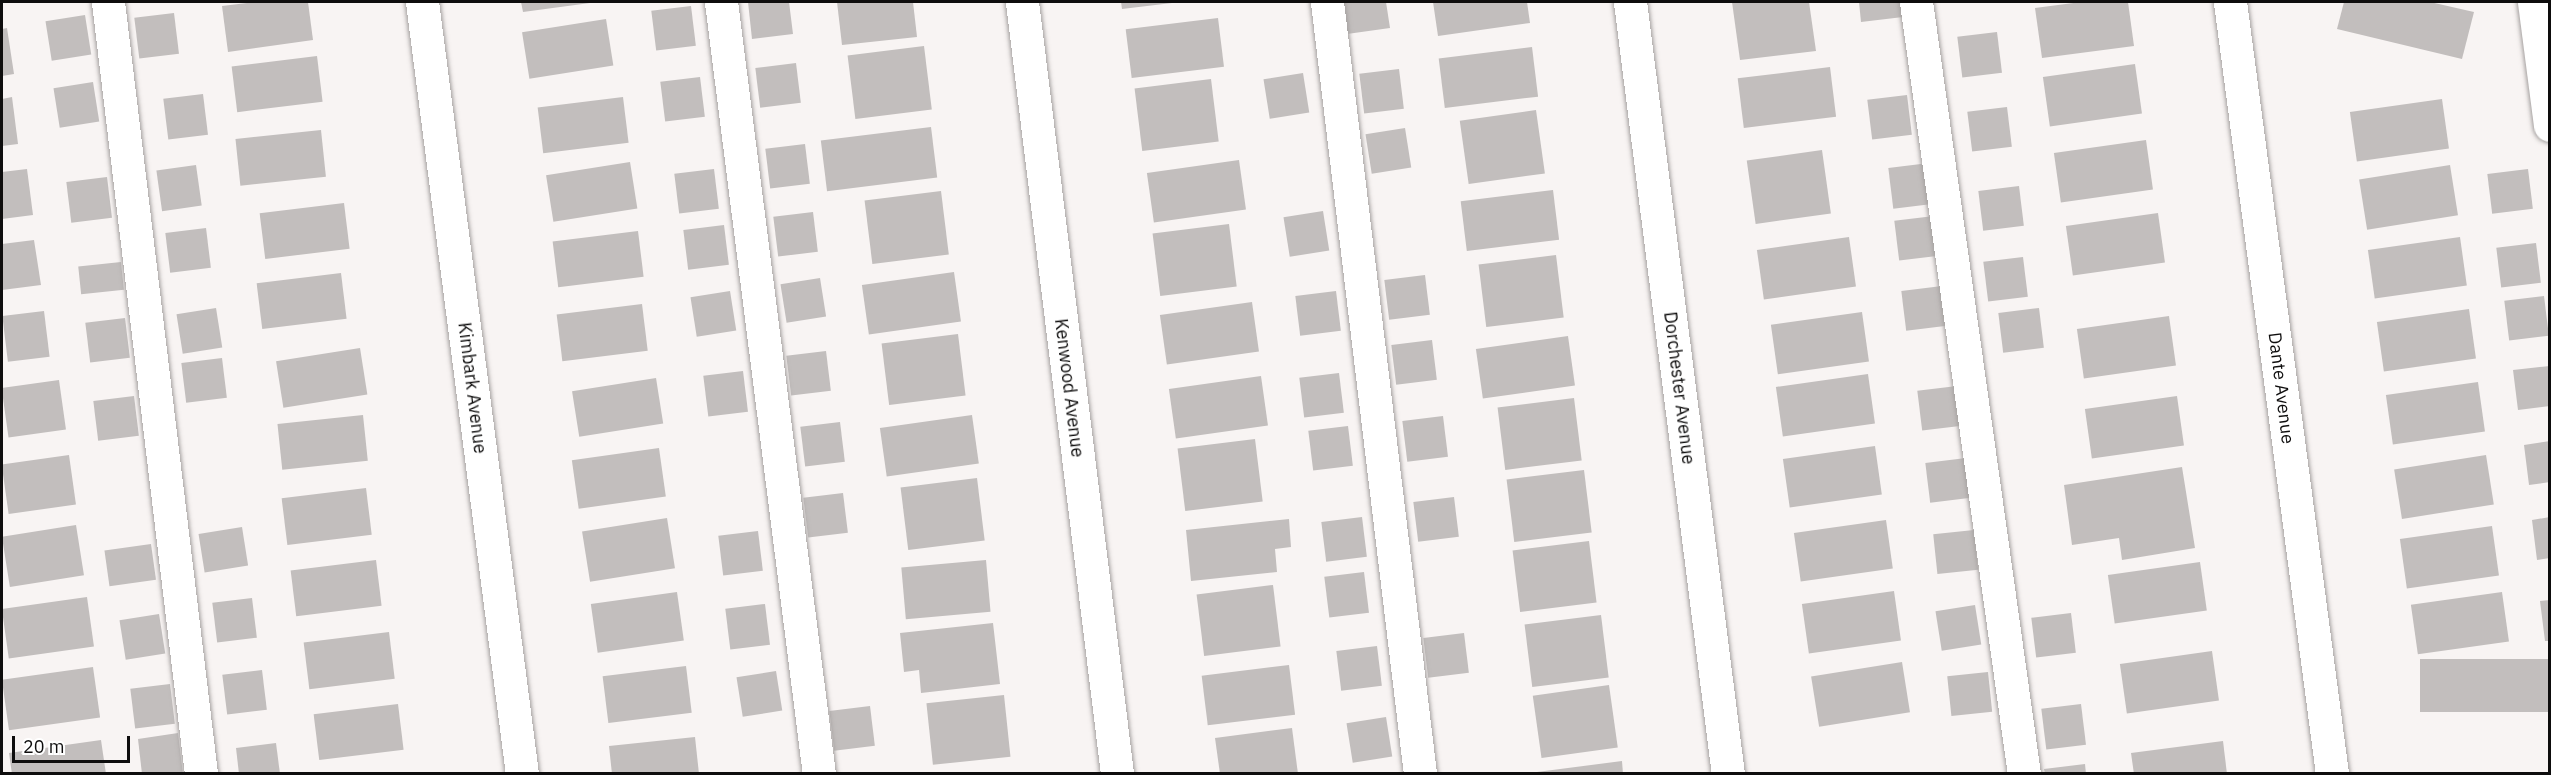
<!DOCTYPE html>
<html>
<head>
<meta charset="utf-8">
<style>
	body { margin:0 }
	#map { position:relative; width:2551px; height:775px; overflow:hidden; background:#f8f4f3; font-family:"IBM Plex Sans",sans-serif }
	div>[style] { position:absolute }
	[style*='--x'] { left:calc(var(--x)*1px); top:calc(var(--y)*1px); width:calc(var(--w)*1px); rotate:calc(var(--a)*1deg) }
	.building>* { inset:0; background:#c2bebd; transform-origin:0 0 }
	.roads { filter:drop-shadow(0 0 2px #a6a2a1) drop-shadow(0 0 2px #a6a2a1) }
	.minor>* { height:33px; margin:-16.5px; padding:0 16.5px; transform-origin:16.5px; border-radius:16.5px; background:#fff }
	span { translate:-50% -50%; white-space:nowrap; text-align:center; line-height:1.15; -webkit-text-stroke:6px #fff; paint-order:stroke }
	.street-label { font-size:18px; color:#0e0d0d }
	.frame { position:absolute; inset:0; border:3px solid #0e0d0d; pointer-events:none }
	.scale { position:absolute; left:12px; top:736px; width:118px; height:27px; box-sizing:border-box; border:3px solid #0e0d0d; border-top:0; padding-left:8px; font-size:18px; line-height:21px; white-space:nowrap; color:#0e0d0d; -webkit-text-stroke:4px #fff; paint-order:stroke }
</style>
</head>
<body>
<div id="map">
	<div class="building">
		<i style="clip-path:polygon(255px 2px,308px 2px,313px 40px,228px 52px,222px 6px)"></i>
		<i style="clip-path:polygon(521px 2px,590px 2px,590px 3px,523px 12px)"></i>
		<i style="clip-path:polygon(748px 2px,789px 2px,793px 34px,752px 39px)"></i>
		<i style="clip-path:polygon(837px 2px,913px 2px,917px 37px,842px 45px)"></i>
		<i style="clip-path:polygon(1121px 2px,1172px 2px,1172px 3px,1122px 9px)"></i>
		<i style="clip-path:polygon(1343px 2px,1386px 2px,1390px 28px,1347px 34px)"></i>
		<i style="clip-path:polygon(1433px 2px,1527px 2px,1530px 23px,1438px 36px)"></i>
		<i style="clip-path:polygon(1732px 2px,1809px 2px,1816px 51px,1740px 60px)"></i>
		<i style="clip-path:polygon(1859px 2px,1902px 2px,1903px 17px,1861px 22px)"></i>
		<i style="clip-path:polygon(2081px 2px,2128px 2px,2134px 46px,2042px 58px,2035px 8px)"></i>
		<i style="clip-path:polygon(2344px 2px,2430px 2px,2474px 12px,2462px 59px,2337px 29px)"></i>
		<i style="left:691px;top:6px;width:40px;height:40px;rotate:83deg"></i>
		<i style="left:174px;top:13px;width:41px;height:40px;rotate:83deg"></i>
		<i style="left:85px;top:15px;width:40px;height:40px;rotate:81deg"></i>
		<i style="left:1218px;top:18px;width:49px;height:93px;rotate:83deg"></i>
		<i style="left:606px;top:19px;width:47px;height:85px;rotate:81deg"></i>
		<i style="clip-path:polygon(7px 28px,14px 74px,2px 76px,2px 29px)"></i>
		<i style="left:1997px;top:32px;width:41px;height:40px;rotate:83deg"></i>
		<i style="left:924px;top:46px;width:64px;height:77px;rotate:83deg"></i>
		<i style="left:1532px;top:47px;width:50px;height:94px;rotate:83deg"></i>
		<i style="left:317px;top:56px;width:46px;height:86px;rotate:83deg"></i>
		<i style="left:796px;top:63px;width:40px;height:41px;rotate:83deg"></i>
		<i style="left:2135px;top:64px;width:50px;height:93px;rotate:82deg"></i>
		<i style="left:1830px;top:67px;width:50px;height:93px;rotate:83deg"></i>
		<i style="left:1399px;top:69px;width:40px;height:40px;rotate:83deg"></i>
		<i style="left:1303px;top:73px;width:40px;height:40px;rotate:81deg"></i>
		<i style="left:700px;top:77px;width:40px;height:40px;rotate:83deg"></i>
		<i style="left:1211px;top:79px;width:63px;height:77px;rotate:83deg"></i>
		<i style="left:93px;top:82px;width:40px;height:40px;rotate:81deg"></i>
		<i style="left:203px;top:94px;width:41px;height:40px;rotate:83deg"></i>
		<i style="left:1907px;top:95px;width:40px;height:40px;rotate:83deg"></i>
		<i style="clip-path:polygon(12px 97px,18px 144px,2px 146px,2px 99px)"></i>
		<i style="left:623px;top:97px;width:46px;height:86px;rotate:83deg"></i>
		<i style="left:2442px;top:99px;width:50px;height:93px;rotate:82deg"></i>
		<i style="left:2007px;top:107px;width:40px;height:40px;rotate:83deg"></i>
		<i style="left:1536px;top:110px;width:64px;height:77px;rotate:82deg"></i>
		<i style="left:931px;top:127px;width:51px;height:111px;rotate:83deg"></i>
		<i style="left:1405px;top:128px;width:40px;height:40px;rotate:81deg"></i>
		<i style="left:321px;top:130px;width:47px;height:86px;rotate:84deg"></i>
		<i style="left:2146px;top:140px;width:50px;height:93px;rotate:82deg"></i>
		<i style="left:805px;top:144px;width:40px;height:40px;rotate:83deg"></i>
		<i style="left:1822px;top:150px;width:64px;height:76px;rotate:82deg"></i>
		<i style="left:1239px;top:160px;width:50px;height:93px;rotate:82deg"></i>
		<i style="left:630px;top:162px;width:47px;height:85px;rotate:81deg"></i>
		<i style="left:1929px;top:163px;width:41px;height:41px;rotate:83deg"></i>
		<i style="left:196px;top:165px;width:41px;height:40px;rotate:82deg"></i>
		<i style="left:2450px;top:165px;width:51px;height:92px;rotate:81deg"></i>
		<i style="clip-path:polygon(27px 169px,33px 215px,2px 219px,2px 172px)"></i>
		<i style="left:714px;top:169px;width:40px;height:40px;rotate:83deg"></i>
		<i style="left:2528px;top:169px;width:40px;height:41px;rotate:83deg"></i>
		<i style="left:107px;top:177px;width:41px;height:41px;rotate:83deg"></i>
		<i style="left:2019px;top:186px;width:40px;height:41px;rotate:83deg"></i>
		<i style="left:1553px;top:190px;width:50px;height:93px;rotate:83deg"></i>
		<i style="left:941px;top:191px;width:64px;height:77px;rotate:83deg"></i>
		<i style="left:344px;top:203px;width:46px;height:85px;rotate:83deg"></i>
		<i style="left:1323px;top:211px;width:40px;height:40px;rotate:81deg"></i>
		<i style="left:813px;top:212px;width:40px;height:40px;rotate:83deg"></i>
		<i style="left:2158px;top:213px;width:50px;height:93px;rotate:82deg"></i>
		<i style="left:1934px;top:216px;width:40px;height:40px;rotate:83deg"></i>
		<i style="left:1229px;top:224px;width:63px;height:77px;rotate:83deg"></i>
		<i style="left:724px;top:225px;width:40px;height:41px;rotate:83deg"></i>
		<i style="left:206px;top:228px;width:40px;height:41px;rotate:83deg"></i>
		<i style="left:638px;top:231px;width:46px;height:86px;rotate:83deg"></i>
		<i style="left:1849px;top:237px;width:50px;height:93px;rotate:82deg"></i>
		<i style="left:2460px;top:237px;width:49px;height:93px;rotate:82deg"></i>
		<i style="clip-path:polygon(34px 240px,41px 285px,2px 290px,2px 244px)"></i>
		<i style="left:2536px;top:243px;width:40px;height:40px;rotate:83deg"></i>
		<i style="left:1556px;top:255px;width:63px;height:78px;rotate:83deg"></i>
		<i style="left:2023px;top:257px;width:40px;height:40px;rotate:83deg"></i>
		<i style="left:121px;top:262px;width:28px;height:43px;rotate:84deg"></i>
		<i style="left:954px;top:272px;width:50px;height:93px;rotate:82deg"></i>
		<i style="left:341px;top:273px;width:46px;height:85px;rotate:83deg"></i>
		<i style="left:1425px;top:275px;width:40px;height:41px;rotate:83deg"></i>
		<i style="left:820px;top:278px;width:39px;height:40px;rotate:81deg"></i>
		<i style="left:1942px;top:286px;width:40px;height:41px;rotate:83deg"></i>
		<i style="left:730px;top:291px;width:40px;height:40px;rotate:81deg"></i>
		<i style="left:1336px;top:291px;width:40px;height:41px;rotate:83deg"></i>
		<i style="left:2544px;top:296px;width:40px;height:40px;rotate:83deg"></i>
		<i style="left:1252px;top:302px;width:50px;height:93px;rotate:82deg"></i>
		<i style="left:642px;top:304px;width:47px;height:86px;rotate:83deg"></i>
		<i style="left:216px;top:308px;width:40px;height:40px;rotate:81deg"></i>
		<i style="left:2039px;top:308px;width:40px;height:41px;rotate:83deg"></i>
		<i style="left:2469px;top:309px;width:50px;height:93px;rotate:82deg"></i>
		<i style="left:44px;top:311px;width:46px;height:42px;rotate:83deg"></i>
		<i style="left:1862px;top:312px;width:50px;height:92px;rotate:82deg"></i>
		<i style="left:2169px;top:316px;width:50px;height:93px;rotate:82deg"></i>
		<i style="left:125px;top:318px;width:40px;height:40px;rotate:83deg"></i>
		<i style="left:958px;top:334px;width:62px;height:77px;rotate:83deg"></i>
		<i style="left:1568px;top:336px;width:50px;height:93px;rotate:82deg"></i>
		<i style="left:1432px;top:340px;width:40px;height:41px;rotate:83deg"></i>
		<i style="left:360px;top:348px;width:47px;height:85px;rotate:81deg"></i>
		<i style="left:826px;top:351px;width:40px;height:40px;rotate:83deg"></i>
		<i style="left:222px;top:358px;width:40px;height:41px;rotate:83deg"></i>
		<i style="clip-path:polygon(2550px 366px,2550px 406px,2518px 410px,2513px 370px)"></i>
		<i style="left:743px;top:371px;width:41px;height:40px;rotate:83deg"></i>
		<i style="left:1339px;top:373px;width:40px;height:40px;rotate:83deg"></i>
		<i style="left:1868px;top:374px;width:50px;height:93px;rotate:82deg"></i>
		<i style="left:1261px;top:376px;width:50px;height:93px;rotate:82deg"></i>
		<i style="left:656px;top:378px;width:46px;height:85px;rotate:81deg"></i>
		<i style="left:59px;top:380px;width:50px;height:58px;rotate:82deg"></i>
		<i style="left:2478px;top:382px;width:50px;height:93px;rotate:82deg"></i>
		<i style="left:1957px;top:386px;width:40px;height:40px;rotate:83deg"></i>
		<i style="left:134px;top:396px;width:40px;height:41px;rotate:83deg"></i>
		<i style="left:2177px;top:396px;width:50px;height:93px;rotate:82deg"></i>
		<i style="left:1574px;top:398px;width:63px;height:77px;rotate:83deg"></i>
		<i style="left:363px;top:415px;width:46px;height:86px;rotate:84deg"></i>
		<i style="left:972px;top:415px;width:49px;height:93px;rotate:82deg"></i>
		<i style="left:1443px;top:416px;width:41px;height:41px;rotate:83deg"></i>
		<i style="left:840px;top:422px;width:40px;height:40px;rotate:83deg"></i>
		<i style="left:1348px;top:426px;width:40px;height:40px;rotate:83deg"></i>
		<i style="left:1255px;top:439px;width:63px;height:78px;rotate:83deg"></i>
		<i style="clip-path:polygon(2550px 441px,2550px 482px,2529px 485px,2524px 445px)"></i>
		<i style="left:1875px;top:446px;width:49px;height:93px;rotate:82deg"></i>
		<i style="left:659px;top:448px;width:49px;height:88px;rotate:82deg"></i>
		<i style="left:69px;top:455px;width:50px;height:68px;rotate:82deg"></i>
		<i style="left:2486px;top:455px;width:50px;height:93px;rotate:81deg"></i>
		<i style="left:1966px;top:458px;width:40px;height:41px;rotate:83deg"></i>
		<i style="clip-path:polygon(2182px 467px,2195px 548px,2122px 560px,2119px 538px,2072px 545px,2064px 485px)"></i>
		<i style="left:1584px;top:470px;width:63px;height:78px;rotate:83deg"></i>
		<i style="left:977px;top:478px;width:63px;height:77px;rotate:83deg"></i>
		<i style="left:366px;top:488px;width:47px;height:85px;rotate:83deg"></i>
		<i style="left:843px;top:493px;width:40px;height:40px;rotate:83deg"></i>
		<i style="left:1454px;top:497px;width:40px;height:41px;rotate:83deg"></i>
		<i style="left:1362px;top:517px;width:40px;height:41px;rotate:83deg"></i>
		<i style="clip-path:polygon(2550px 517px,2550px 558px,2537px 560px,2532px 520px)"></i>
		<i style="left:667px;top:518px;width:51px;height:86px;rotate:81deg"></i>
		<i style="clip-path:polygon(1289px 519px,1291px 547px,1275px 549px,1277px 572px,1191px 581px,1186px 530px)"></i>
		<i style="left:1886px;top:520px;width:49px;height:93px;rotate:82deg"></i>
		<i style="left:76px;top:525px;width:51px;height:75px;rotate:81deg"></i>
		<i style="left:2492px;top:526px;width:50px;height:93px;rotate:82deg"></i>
		<i style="left:242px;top:527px;width:39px;height:44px;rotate:81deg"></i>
		<i style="left:1974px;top:530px;width:40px;height:41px;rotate:84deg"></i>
		<i style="left:758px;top:531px;width:40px;height:40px;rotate:83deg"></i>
		<i style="left:1589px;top:541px;width:62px;height:77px;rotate:83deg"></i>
		<i style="left:151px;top:544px;width:36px;height:47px;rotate:82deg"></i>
		<i style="left:376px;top:560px;width:46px;height:86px;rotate:83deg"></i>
		<i style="left:986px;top:560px;width:52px;height:85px;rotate:85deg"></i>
		<i style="left:2200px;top:562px;width:49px;height:93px;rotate:82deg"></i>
		<i style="left:1364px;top:572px;width:41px;height:40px;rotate:83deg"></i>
		<i style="left:1273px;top:585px;width:62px;height:77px;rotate:83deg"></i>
		<i style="left:1894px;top:591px;width:50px;height:93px;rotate:82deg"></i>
		<i style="left:677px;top:592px;width:49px;height:87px;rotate:82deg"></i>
		<i style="left:2502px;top:592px;width:50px;height:92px;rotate:82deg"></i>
		<i style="left:87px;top:597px;width:50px;height:86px;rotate:82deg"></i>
		<i style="left:252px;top:598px;width:40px;height:40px;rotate:83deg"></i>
		<i style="clip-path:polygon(2550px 600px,2550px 641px,2545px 641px,2540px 601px)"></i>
		<i style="left:765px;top:604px;width:41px;height:40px;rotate:83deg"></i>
		<i style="left:1975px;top:605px;width:40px;height:40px;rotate:81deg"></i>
		<i style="left:2071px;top:613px;width:40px;height:40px;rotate:83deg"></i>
		<i style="left:159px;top:614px;width:40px;height:40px;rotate:81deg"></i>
		<i style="left:1601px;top:615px;width:63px;height:77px;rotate:83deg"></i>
		<i style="clip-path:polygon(993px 623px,1000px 684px,921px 693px,919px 670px,904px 672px,900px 633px)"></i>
		<i style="left:389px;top:632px;width:47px;height:86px;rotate:83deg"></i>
		<i style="left:1464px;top:633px;width:40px;height:41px;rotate:83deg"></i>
		<i style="left:1377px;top:646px;width:40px;height:41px;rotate:83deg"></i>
		<i style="left:2212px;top:651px;width:50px;height:93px;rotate:82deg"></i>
		<i style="left:2550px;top:659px;width:53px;height:130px;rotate:90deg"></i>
		<i style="left:1902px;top:662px;width:51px;height:92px;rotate:81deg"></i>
		<i style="left:1289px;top:665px;width:50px;height:88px;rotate:83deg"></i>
		<i style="left:686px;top:666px;width:47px;height:84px;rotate:83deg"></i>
		<i style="left:93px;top:667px;width:51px;height:92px;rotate:82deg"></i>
		<i style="left:262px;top:670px;width:40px;height:40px;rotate:83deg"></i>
		<i style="left:776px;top:671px;width:40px;height:40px;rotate:81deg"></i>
		<i style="left:1988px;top:672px;width:40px;height:41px;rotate:84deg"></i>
		<i style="left:170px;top:684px;width:40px;height:40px;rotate:83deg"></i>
		<i style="left:1609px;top:685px;width:63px;height:77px;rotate:82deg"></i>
		<i style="left:1004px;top:695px;width:62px;height:78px;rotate:84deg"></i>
		<i style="left:398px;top:704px;width:46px;height:85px;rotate:83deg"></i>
		<i style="left:2081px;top:704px;width:41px;height:40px;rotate:83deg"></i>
		<i style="left:870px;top:706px;width:40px;height:41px;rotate:83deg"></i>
		<i style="left:1386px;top:717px;width:40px;height:40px;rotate:81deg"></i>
		<i style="clip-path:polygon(1292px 728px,1298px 774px,1220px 774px,1215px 738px)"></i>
		<i style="clip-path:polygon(178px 733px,183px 774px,142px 774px,138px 739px)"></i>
		<i style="clip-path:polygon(695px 737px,699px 774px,612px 774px,609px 746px)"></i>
		<i style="clip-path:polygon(101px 740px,106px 774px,12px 774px,9px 753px)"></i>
		<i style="clip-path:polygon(2223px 741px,2227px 774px,2134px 774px,2131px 753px)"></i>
		<i style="clip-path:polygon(276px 743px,280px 774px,239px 774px,236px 748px)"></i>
		<i style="clip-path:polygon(1622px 761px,1623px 774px,1537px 774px,1537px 772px)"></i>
		<i style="clip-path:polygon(2085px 764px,2086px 774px,2045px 774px,2044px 769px)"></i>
	</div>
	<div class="roads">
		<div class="minor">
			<i style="--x:108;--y:2;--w:778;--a:83.13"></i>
			<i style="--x:422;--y:2;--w:778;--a:82.62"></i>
			<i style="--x:721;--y:2;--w:778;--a:82.77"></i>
			<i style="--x:1022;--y:2;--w:778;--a:82.98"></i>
			<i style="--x:1327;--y:2;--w:778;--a:83.13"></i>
			<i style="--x:1630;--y:2;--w:778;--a:82.77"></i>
			<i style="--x:1916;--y:2;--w:780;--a:82.04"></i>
			<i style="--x:2230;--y:2;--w:779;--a:82.47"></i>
			<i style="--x:2534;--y:2;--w:124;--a:82.6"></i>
		</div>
	</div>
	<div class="street-label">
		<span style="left:472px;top:388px;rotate:83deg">Kimbark Avenue</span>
		<span style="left:1069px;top:388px;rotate:83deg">Kenwood Avenue</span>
		<span style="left:1679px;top:388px;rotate:83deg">Dorchester Avenue</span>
		<span style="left:2281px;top:388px;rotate:83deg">Dante Avenue</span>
	</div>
	<div class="frame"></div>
	<div class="scale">20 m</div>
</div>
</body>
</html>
